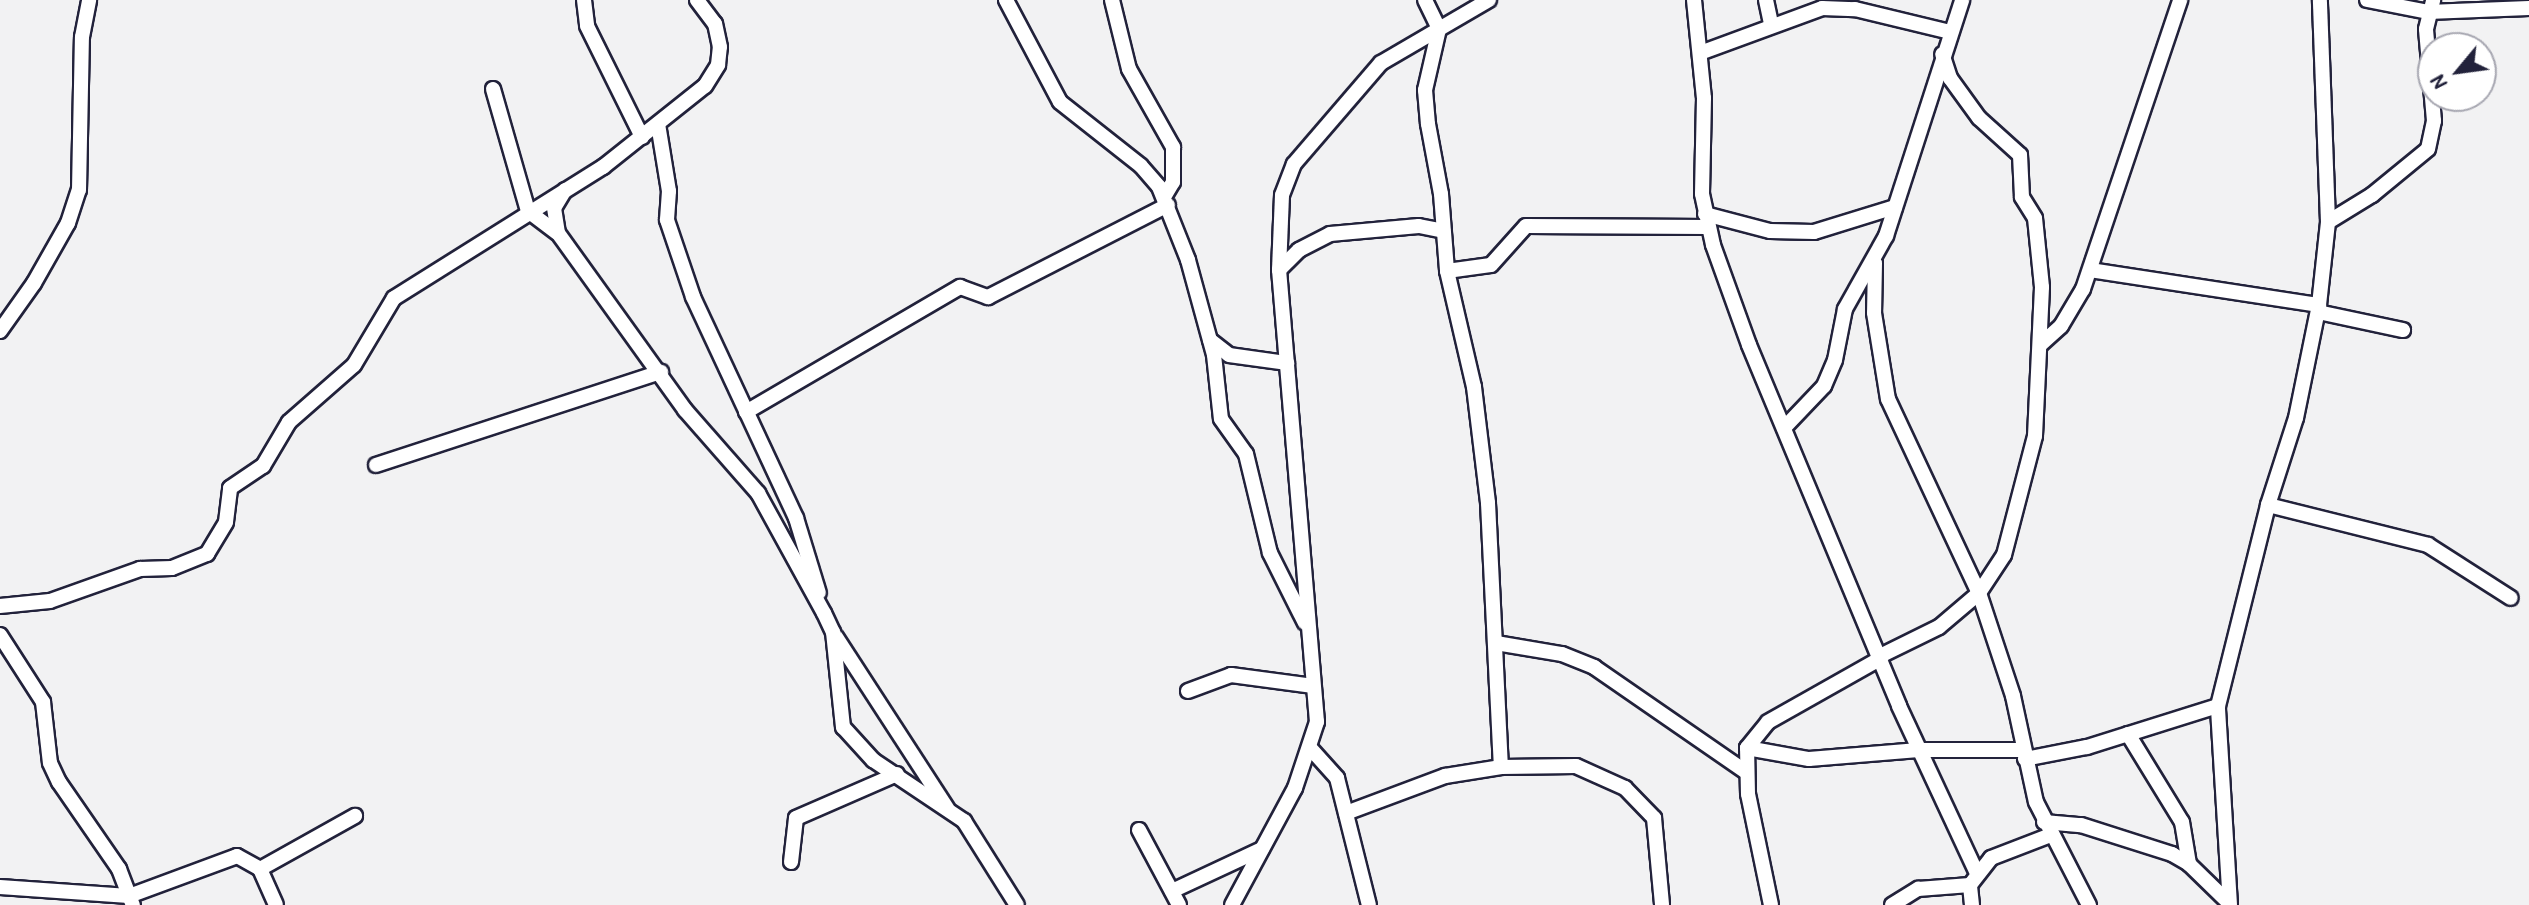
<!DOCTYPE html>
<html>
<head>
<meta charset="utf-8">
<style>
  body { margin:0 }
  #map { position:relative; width:2529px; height:905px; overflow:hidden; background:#f2f2f3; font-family:"Patrick Hand",sans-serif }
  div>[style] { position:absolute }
  .roads { filter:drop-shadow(2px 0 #22223b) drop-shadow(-2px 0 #22223b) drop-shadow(0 2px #22223b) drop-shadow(0 -2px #22223b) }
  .street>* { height:14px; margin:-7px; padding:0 7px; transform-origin:7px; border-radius:7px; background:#fff }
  span { translate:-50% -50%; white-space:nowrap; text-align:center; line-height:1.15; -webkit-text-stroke:6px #fff; paint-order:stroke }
  .north { position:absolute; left:2417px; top:32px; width:80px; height:80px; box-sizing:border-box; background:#fff; border:2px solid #a7a7b1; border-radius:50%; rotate:241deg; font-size:22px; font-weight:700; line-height:32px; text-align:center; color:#22223b }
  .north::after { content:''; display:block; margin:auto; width:28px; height:36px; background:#22223b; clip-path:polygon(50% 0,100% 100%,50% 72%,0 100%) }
</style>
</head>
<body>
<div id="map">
  <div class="roads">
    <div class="street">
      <div style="left:584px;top:0;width:26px;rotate:83deg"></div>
      <div style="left:587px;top:26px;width:124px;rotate:63.6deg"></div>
      <div style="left:1006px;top:0;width:115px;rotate:62.1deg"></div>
      <div style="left:1060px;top:102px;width:103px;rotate:38.3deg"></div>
      <div style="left:1141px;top:166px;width:28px;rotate:49deg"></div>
      <div style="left:1159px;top:187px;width:79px;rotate:68.3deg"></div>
      <div style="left:1188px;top:260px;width:98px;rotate:74.7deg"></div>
      <div style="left:1214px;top:355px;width:64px;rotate:83.8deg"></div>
      <div style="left:1221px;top:419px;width:43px;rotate:54.5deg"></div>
      <div style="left:1246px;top:454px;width:102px;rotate:76.4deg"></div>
      <div style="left:1270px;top:553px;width:78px;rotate:63.4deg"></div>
      <div style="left:1112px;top:0;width:71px;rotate:76.2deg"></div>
      <div style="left:1129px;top:69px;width:90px;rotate:60.6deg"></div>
      <div style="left:1173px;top:147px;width:35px;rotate:90deg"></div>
      <div style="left:1173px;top:182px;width:17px;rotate:121deg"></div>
      <div style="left:1425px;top:0;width:32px;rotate:64deg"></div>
      <div style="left:1439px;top:29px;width:63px;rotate:102.9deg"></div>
      <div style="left:1425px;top:90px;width:34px;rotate:85deg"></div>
      <div style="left:1428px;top:124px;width:71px;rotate:79.5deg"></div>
      <div style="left:1441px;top:194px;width:77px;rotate:85.5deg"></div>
      <div style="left:1447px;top:271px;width:119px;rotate:76.9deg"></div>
      <div style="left:1474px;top:387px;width:117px;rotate:83.1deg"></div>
      <div style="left:1488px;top:503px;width:264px;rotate:87.2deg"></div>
      <div style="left:1694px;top:0;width:99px;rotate:84.2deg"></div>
      <div style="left:1704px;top:98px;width:96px;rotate:91.2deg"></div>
      <div style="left:1702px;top:194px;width:52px;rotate:77.8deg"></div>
      <div style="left:1713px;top:245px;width:106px;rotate:70.2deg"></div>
      <div style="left:1749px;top:345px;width:391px;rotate:67.4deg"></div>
      <div style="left:1899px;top:706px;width:182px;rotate:65deg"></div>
      <div style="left:1766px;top:0;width:24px;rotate:78deg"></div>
      <div style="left:2367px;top:0;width:62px;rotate:11.1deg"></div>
      <div style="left:2428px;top:12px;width:101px;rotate:-2.3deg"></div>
      <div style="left:1700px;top:53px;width:130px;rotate:-20.2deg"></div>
      <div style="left:1822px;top:8px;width:33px;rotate:2deg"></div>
      <div style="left:1855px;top:9px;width:98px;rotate:13.6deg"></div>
      <div style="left:493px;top:89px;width:127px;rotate:74deg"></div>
      <div style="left:528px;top:211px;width:36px;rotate:37deg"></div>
      <div style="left:658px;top:124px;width:68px;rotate:80.7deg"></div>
      <div style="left:669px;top:191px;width:29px;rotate:94deg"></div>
      <div style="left:667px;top:220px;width:81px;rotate:71.3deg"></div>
      <div style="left:693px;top:297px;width:244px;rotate:65deg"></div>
      <div style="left:796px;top:518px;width:78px;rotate:73deg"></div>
      <div style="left:565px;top:190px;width:21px;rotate:121deg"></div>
      <div style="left:554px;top:208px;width:25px;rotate:81deg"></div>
      <div style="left:558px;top:233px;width:218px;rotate:54.3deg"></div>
      <div style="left:685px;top:410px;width:111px;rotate:48.7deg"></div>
      <div style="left:758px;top:493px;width:137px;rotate:61.2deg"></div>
      <div style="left:824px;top:613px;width:21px;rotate:65deg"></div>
      <div style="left:833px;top:632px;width:96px;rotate:84deg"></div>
      <div style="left:843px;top:727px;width:45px;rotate:47.7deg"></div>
      <div style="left:873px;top:760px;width:110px;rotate:33.8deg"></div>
      <div style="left:964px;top:821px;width:99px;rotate:57.8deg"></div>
      <div style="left:1705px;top:214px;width:67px;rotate:14.7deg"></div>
      <div style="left:1770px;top:231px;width:44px;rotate:1.3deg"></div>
      <div style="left:1814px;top:232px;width:85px;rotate:-17.2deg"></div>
      <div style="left:2328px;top:222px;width:52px;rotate:-31.5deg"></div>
      <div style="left:2372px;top:195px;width:72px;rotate:-39.4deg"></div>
      <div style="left:2428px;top:149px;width:29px;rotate:-78deg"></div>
      <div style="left:2434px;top:121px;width:92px;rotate:-95deg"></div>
      <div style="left:2426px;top:29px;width:30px;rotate:-76deg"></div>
      <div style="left:1875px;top:263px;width:50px;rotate:91.1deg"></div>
      <div style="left:1874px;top:313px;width:87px;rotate:80.8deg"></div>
      <div style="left:1888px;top:399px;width:214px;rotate:64.9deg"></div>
      <div style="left:1979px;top:593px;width:108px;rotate:71.7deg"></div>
      <div style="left:2013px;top:696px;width:108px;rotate:77.8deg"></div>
      <div style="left:2036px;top:802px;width:116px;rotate:62.8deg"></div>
      <div style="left:1279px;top:270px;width:28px;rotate:-45deg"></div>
      <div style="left:1299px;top:250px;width:35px;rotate:-27deg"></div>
      <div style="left:1330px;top:234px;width:89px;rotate:-5.1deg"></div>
      <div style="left:1419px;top:226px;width:25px;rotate:11deg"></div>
      <div style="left:2090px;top:270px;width:232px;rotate:8.7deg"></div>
      <div style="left:1447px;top:271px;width:44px;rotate:-7.8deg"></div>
      <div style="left:1491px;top:265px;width:52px;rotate:-48.1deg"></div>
      <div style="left:1526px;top:226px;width:182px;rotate:0.3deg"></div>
      <div style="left:2318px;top:312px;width:87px;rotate:12deg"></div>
      <div style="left:0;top:331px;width:59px;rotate:-54.7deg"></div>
      <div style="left:34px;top:283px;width:69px;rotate:-60.5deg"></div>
      <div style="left:68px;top:223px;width:35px;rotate:-72deg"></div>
      <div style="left:79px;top:190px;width:153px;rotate:-88.9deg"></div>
      <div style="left:82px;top:37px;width:38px;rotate:-79deg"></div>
      <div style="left:1210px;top:340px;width:24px;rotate:38deg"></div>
      <div style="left:1229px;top:355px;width:59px;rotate:7.9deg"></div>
      <div style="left:2040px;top:345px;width:28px;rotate:-42deg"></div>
      <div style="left:2061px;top:326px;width:43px;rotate:-59.3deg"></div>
      <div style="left:2083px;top:289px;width:305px;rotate:-71.4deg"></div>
      <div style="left:746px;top:412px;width:248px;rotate:-30.3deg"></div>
      <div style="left:960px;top:287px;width:30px;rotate:20deg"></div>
      <div style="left:988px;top:297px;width:202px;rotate:-27.1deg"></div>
      <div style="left:1784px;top:428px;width:58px;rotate:-46.4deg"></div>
      <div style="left:1824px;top:386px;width:28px;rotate:-67deg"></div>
      <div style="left:1835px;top:360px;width:52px;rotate:-78.9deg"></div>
      <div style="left:1845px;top:309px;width:84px;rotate:-60.7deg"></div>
      <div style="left:1886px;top:236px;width:248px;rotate:-72.1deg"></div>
      <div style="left:376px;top:465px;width:300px;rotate:-18.1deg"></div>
      <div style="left:2268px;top:505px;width:165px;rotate:14deg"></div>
      <div style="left:2428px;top:545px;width:98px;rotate:32.6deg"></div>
      <div style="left:0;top:606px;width:50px;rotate:-5.7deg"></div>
      <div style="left:50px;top:601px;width:96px;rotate:-19.6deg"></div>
      <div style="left:140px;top:569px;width:32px;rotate:-2deg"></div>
      <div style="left:172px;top:568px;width:38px;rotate:-22deg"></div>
      <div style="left:207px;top:554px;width:37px;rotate:-59deg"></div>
      <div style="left:226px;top:522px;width:34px;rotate:-83deg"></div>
      <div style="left:230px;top:488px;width:40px;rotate:-34deg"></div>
      <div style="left:263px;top:466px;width:51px;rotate:-59.4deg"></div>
      <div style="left:289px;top:422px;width:86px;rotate:-41.2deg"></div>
      <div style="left:354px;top:365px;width:78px;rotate:-59.2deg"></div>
      <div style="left:394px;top:298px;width:247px;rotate:-32.1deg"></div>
      <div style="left:603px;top:167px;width:130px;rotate:-38.5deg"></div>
      <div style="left:705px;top:86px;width:25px;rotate:-58deg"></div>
      <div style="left:718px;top:65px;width:18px;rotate:-84deg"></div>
      <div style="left:720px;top:47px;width:24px;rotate:-102deg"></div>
      <div style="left:715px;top:24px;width:30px;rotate:-127deg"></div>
      <div style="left:0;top:635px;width:80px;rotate:57.3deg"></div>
      <div style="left:43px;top:702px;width:61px;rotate:83.5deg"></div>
      <div style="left:50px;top:763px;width:21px;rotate:65deg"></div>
      <div style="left:59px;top:782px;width:106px;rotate:55.4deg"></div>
      <div style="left:119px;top:869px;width:39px;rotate:69deg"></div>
      <div style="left:836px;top:637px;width:204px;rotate:57deg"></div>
      <div style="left:1496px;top:643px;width:67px;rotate:9.5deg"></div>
      <div style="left:1562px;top:654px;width:35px;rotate:22deg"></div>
      <div style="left:1594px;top:667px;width:183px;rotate:34.6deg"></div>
      <div style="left:1880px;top:656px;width:66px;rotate:-26.2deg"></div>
      <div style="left:1939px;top:627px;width:52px;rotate:-40.4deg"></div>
      <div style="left:1979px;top:593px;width:45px;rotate:-56.7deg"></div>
      <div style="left:2004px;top:555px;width:123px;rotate:-75.4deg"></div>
      <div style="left:2035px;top:436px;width:149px;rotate:-87.3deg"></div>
      <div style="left:2042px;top:287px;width:69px;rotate:-95.8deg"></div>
      <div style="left:2035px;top:218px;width:25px;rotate:-122deg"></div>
      <div style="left:2022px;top:197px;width:42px;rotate:-92.7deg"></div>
      <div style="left:2020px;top:155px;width:55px;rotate:-137.9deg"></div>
      <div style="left:1979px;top:118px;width:49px;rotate:-125.9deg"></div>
      <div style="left:1950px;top:78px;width:25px;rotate:-108deg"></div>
      <div style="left:1188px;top:691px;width:46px;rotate:-20.4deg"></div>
      <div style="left:1231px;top:675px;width:83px;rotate:7.6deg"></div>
      <div style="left:2128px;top:734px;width:103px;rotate:58.5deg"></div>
      <div style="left:2182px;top:822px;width:43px;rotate:80.5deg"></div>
      <div style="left:1747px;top:748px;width:63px;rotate:10.1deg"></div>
      <div style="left:1809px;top:759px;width:110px;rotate:-4.7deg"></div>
      <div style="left:1919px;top:750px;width:104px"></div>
      <div style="left:1311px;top:749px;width:39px;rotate:48deg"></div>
      <div style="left:1337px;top:778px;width:131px;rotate:75.9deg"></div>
      <div style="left:2025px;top:759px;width:63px;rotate:-11deg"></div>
      <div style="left:2087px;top:747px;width:137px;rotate:-17.4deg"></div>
      <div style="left:1346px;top:813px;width:106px;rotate:-20.5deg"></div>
      <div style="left:1445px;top:776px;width:57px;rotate:-9.1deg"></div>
      <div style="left:1501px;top:767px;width:75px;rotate:-0.8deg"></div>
      <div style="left:1576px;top:766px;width:54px;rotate:24.2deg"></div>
      <div style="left:1625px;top:788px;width:42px;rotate:46deg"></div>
      <div style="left:1654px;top:818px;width:87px;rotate:84.7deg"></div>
      <div style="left:2044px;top:822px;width:37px;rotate:5deg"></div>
      <div style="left:2081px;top:825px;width:96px;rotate:17.7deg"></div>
      <div style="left:2172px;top:854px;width:20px;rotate:30deg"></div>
      <div style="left:2189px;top:864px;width:56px;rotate:44.3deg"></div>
      <div style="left:1139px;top:830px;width:85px;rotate:61.9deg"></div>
      <div style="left:791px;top:862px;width:44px;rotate:-83.5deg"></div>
      <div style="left:796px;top:818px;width:110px;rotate:-23.5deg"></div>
      <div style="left:260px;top:869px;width:109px;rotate:-29.2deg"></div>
      <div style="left:0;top:887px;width:129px;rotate:4deg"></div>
      <div style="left:129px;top:896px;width:115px;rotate:-20.3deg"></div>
      <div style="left:237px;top:856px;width:26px;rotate:29deg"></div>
      <div style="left:260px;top:869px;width:39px;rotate:66deg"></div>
      <div style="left:1172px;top:891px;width:99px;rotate:-25deg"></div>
      <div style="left:1232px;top:905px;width:133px;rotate:-61.7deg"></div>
      <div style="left:1295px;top:788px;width:70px;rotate:-71.6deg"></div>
      <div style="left:1317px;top:722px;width:454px;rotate:-94.8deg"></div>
      <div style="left:1279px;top:270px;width:75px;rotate:-87.7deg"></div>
      <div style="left:1282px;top:195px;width:33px;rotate:-69deg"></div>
      <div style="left:1294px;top:164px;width:133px;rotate:-49.3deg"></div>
      <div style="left:1381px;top:63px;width:125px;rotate:-30.3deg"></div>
      <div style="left:1771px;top:905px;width:113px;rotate:-101.7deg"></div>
      <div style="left:1748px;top:794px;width:46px;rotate:-91.2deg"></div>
      <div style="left:1747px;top:748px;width:33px;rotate:-51deg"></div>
      <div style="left:1768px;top:722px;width:130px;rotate:-29.5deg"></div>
      <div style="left:1892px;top:905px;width:31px;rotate:-32deg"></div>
      <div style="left:1918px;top:889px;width:52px;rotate:-4.4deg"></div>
      <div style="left:1972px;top:905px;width:20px;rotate:-96deg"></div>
      <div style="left:1970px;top:885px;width:34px;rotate:-52deg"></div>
      <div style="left:1991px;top:858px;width:64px;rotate:-21deg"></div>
      <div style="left:2230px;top:905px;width:199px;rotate:-93.5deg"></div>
      <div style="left:2218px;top:706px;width:207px;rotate:-76deg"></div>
      <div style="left:2268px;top:505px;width:91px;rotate:-72.2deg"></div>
      <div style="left:2296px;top:418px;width:115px;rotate:-78.5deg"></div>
      <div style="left:2319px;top:305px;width:83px;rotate:-83.8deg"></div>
      <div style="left:2328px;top:222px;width:222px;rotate:-92.1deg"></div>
    </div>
  </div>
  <div class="north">N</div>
</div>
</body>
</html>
